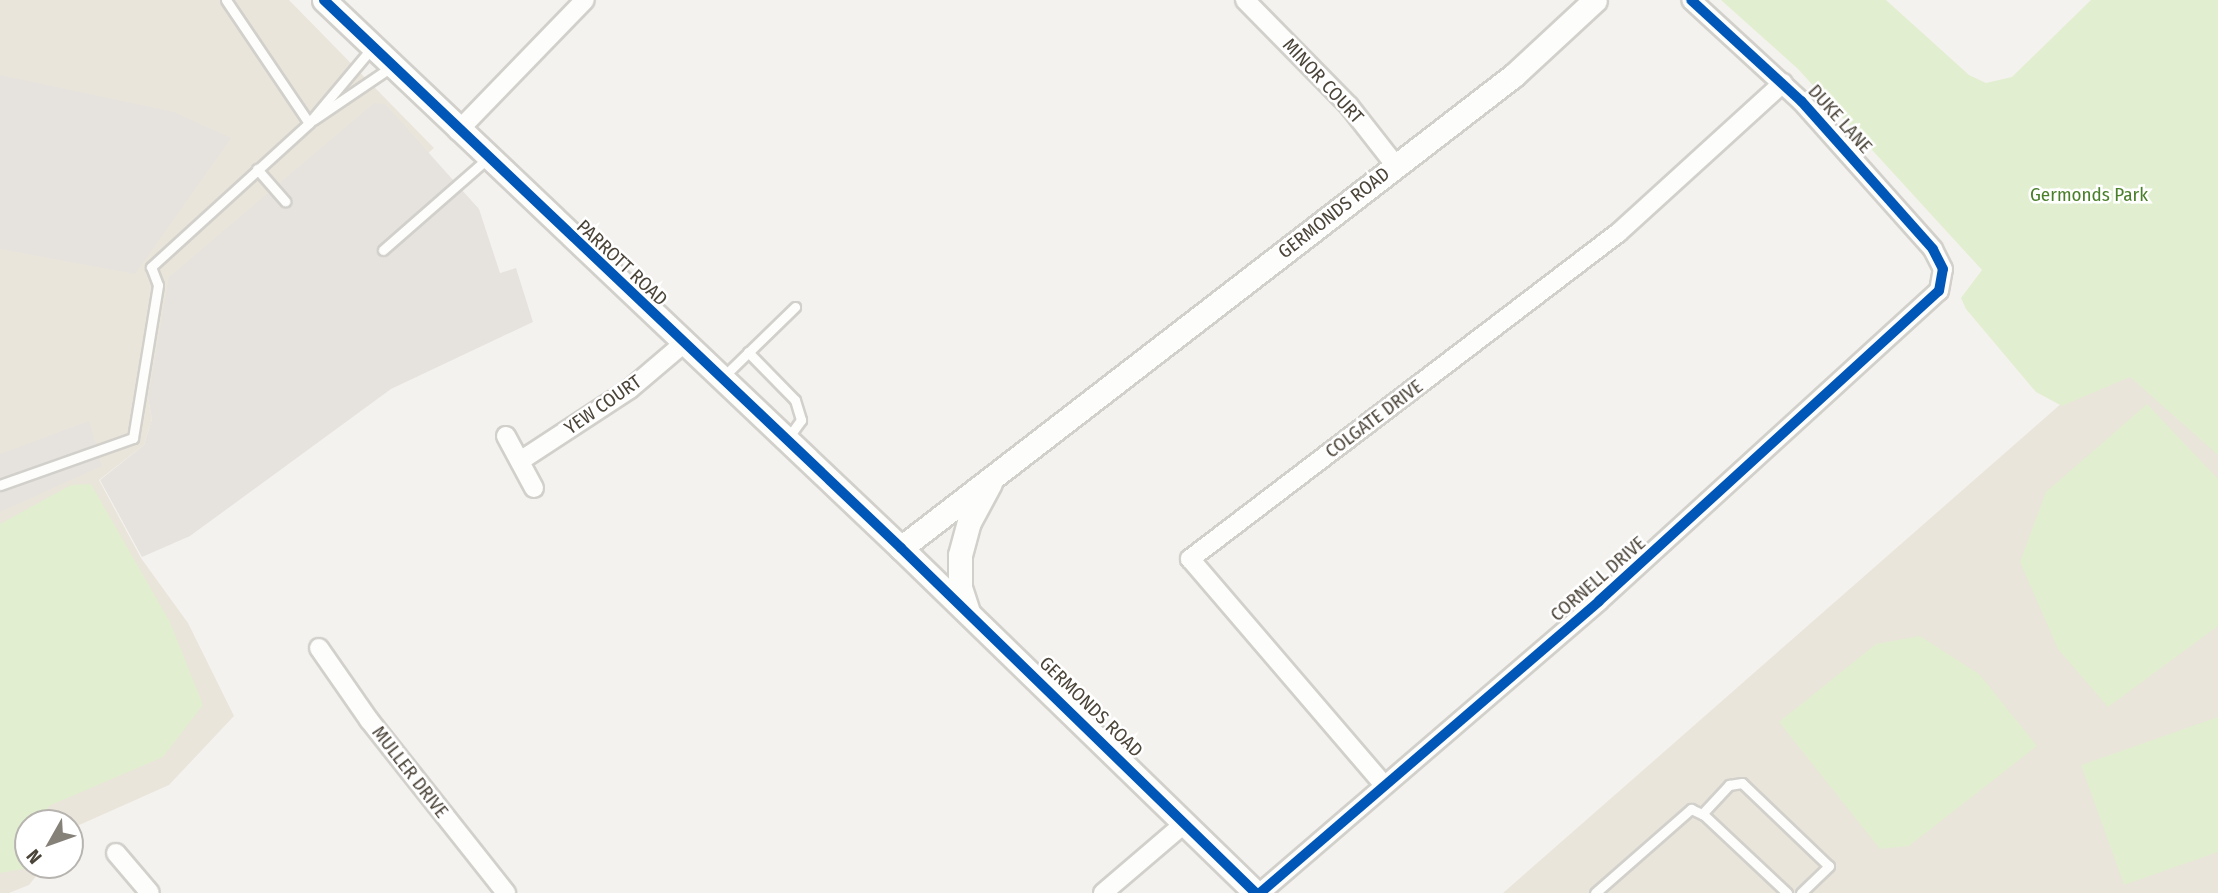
<!DOCTYPE html>
<html>
<head>
<meta charset="utf-8">
<style>
  body { margin:0 }
  #map { position:relative; width:2218px; height:893px; overflow:hidden; background:#f4f2ee; font-family:"Fira Sans Condensed",sans-serif }
  div>[style] { position:absolute }
  .education>* { inset:0; background:#eae5da }
  .green>* { inset:0; background:#e1eecf }
  .parking>* { inset:0; background:#e6e3df }
  .roads { filter:drop-shadow(2px 0 #d2d0cb) drop-shadow(-2px 0 #d2d0cb) drop-shadow(0 2px #d2d0cb) drop-shadow(0 -2px #d2d0cb) }
  .service>* { height:9px; margin:-4.5px; padding:0 4.5px; transform-origin:4.5px; border-radius:4.5px; background:#fdfdfc }
  .minor>* { height:18px; margin:-9px; padding:0 9px; transform-origin:9px; border-radius:9px; background:#fdfdfc }
  .tertiary>* { height:23px; margin:-11.5px; padding:0 11.5px; transform-origin:11.5px; border-radius:11.5px; background:#fdfdfc }
  .cycleway>* { height:10px; margin:-5px; padding:0 5px; transform-origin:5px; border-radius:5px; background:#0057b8 }
  span { translate:-50% -50%; white-space:nowrap; text-align:center; line-height:1.15; -webkit-text-stroke:5px #fff; paint-order:stroke }
  .street-label { font-size:19px; color:#4b4439 }
  .park-label { font-size:19px; color:#4a7f2a }
  .north { position:absolute; left:14px; top:809px; width:70px; height:70px; box-sizing:border-box; background:#fff; border:2px solid #b7b4b0; border-radius:50%; rotate:230deg; font-size:19px; font-weight:700; line-height:28px; text-align:center; color:#4b4439 }
  .north::after { content:''; display:block; margin:auto; width:24px; height:32px; background:#868178; clip-path:polygon(50% 0,100% 100%,50% 72%,0 100%) }
</style>
</head>
<body>
<div id="map">
  <div class="education">
    <div style="clip-path:polygon(0 0,289px 0,434px 148px,148px 398px,152px 419px,144px 445px,99px 480px,141px 558px,188px 623px,234px 716px,169px 785px,77px 826px,70px 835px,70px 823px,28px 823px,28px 865px,45px 865px,29px 885px,9px 893px,0 893px)"></div>
    <div style="clip-path:polygon(2120px 352px,2218px 443px,2218px 893px,1503px 893px)"></div>
  </div>
  <div class="green">
    <div style="clip-path:polygon(1721px 0,1886px 0,1969px 75px,1986px 83px,2012px 77px,2091px 0,2218px 0,2218px 455px,2130px 377px,2062px 406px,2036px 392px,1966px 309px,1961px 298px,1982px 270px,1798px 69px)"></div>
    <div style="clip-path:polygon(2147px 404px,2218px 479px,2218px 626px,2108px 707px,2058px 649px,2020px 562px,2046px 492px)"></div>
    <div style="clip-path:polygon(91px 484px,170px 622px,203px 705px,163px 757px,49px 806px,42px 823px,28px 823px,28px 865px,33px 867px,0 873px,0 524px,71px 485px)"></div>
    <div style="clip-path:polygon(1920px 636px,1979px 674px,2037px 746px,1909px 846px,1880px 849px,1779px 722px,1876px 644px)"></div>
    <div style="clip-path:polygon(2218px 717px,2218px 852px,2124px 885px,2081px 765px)"></div>
  </div>
  <div class="parking">
    <div style="clip-path:polygon(0 75px,174px 112px,231px 138px,135px 274px,0 249px)"></div>
    <div style="clip-path:polygon(374px 103px,385px 104px,479px 209px,500px 273px,516px 268px,533px 322px,391px 389px,190px 536px,142px 557px,100px 480px,144px 445px,152px 419px,148px 398px,169px 277px)"></div>
    <div style="clip-path:polygon(89px 421px,102px 466px,0 512px,0 454px)"></div>
  </div>
  <div class="roads">
    <div class="service">
      <div style="left:226px;top:0;width:148px;rotate:56deg"></div>
      <div style="left:313px;top:120px;width:94px;rotate:-34.2deg"></div>
      <div style="left:257px;top:169px;width:43px;rotate:48.8deg"></div>
      <div style="left:383px;top:250px;width:138px;rotate:-41.2deg"></div>
      <div style="left:748px;top:352px;width:67px;rotate:45.6deg"></div>
      <div style="left:795px;top:400px;width:21px;rotate:73deg"></div>
      <div style="left:801px;top:420px;width:22px;rotate:126deg"></div>
      <div style="left:722px;top:378px;width:102px;rotate:-44.2deg"></div>
      <div style="left:0;top:485px;width:141px;rotate:-19.5deg"></div>
      <div style="left:133px;top:438px;width:155px;rotate:-80.7deg"></div>
      <div style="left:158px;top:285px;width:19px;rotate:-111deg"></div>
      <div style="left:151px;top:267px;width:214px;rotate:-42.3deg"></div>
      <div style="left:309px;top:123px;width:98px;rotate:-50deg"></div>
      <div style="left:1702px;top:814px;width:40px;rotate:-47deg"></div>
      <div style="left:1729px;top:785px;width:13px;rotate:-9deg"></div>
      <div style="left:1742px;top:783px;width:120px;rotate:43.7deg"></div>
      <div style="left:1829px;top:866px;width:39px;rotate:136deg"></div>
      <div style="left:1595px;top:893px;width:128px;rotate:-41.2deg"></div>
      <div style="left:1691px;top:809px;width:14px;rotate:25deg"></div>
      <div style="left:1704px;top:815px;width:114px;rotate:43.2deg"></div>
    </div>
    <div class="minor">
      <div style="left:1245px;top:0;width:148px;rotate:45.5deg"></div>
      <div style="left:1349px;top:106px;width:76px;rotate:51.9deg"></div>
      <div style="left:458px;top:131px;width:182px;rotate:-45.9deg"></div>
      <div style="left:506px;top:436px;width:59px;rotate:61.7deg"></div>
      <div style="left:520px;top:461px;width:131px;rotate:-33.2deg"></div>
      <div style="left:630px;top:389px;width:70px;rotate:-40.3deg"></div>
      <div style="left:319px;top:648px;width:88px;rotate:55.2deg"></div>
      <div style="left:369px;top:720px;width:221px;rotate:51.6deg"></div>
      <div style="left:1384px;top:785px;width:298px;rotate:-130.6deg"></div>
      <div style="left:1190px;top:559px;width:538px;rotate:-37.3deg"></div>
      <div style="left:1618px;top:233px;width:223px;rotate:-42.3deg"></div>
      <div style="left:116px;top:853px;width:52px;rotate:49.6deg"></div>
      <div style="left:1103px;top:893px;width:108px;rotate:-40.5deg"></div>
      <div style="left:1260px;top:893px;width:447px;rotate:-40.7deg"></div>
      <div style="left:1599px;top:601px;width:460px;rotate:-42.4deg"></div>
      <div style="left:1939px;top:291px;width:22px;rotate:-80deg"></div>
      <div style="left:1943px;top:269px;width:22px;rotate:-117deg"></div>
      <div style="left:1933px;top:249px;width:198px;rotate:-131.7deg"></div>
      <div style="left:1801px;top:101px;width:149px;rotate:-137.4deg"></div>
    </div>
    <div class="tertiary">
      <div style="left:324px;top:0;width:796px;rotate:43.52deg"></div>
      <div style="left:901px;top:548px;width:495px;rotate:44.2deg"></div>
      <div style="left:901px;top:548px;width:774px;rotate:-37.65deg"></div>
      <div style="left:1514px;top:75px;width:110px;rotate:-42.8deg"></div>
      <div style="left:968px;top:612px;width:26px;rotate:-108deg"></div>
      <div style="left:960px;top:587px;width:32px;rotate:-90deg"></div>
      <div style="left:960px;top:555px;width:34px;rotate:-75deg"></div>
      <div style="left:969px;top:522px;width:44px;rotate:-61.7deg"></div>
    </div>
  </div>
  <div class="cycleway">
    <div style="left:324px;top:0;width:796px;rotate:43.52deg"></div>
    <div style="left:901px;top:548px;width:495px;rotate:44.2deg"></div>
    <div style="left:1260px;top:893px;width:447px;rotate:-40.7deg"></div>
    <div style="left:1599px;top:601px;width:460px;rotate:-42.4deg"></div>
    <div style="left:1939px;top:291px;width:22px;rotate:-80deg"></div>
    <div style="left:1943px;top:269px;width:22px;rotate:-117deg"></div>
    <div style="left:1933px;top:249px;width:198px;rotate:-131.7deg"></div>
    <div style="left:1801px;top:101px;width:149px;rotate:-137.4deg"></div>
  </div>
  <div class="street-label">
    <span style="left:1323px;top:81px;rotate:47deg">MINOR COURT</span>
    <span style="left:1840px;top:119px;rotate:48deg">DUKE LANE</span>
    <span style="left:1334px;top:213px;rotate:-38deg">GERMONDS ROAD</span>
    <span style="left:622px;top:263px;rotate:43deg">PARROTT ROAD</span>
    <span style="left:603px;top:405px;rotate:-35deg">YEW COURT</span>
    <span style="left:1374px;top:419px;rotate:-37deg">COLGATE DRIVE</span>
    <span style="left:1598px;top:579px;rotate:-41deg">CORNELL DRIVE</span>
    <span style="left:1091px;top:707px;rotate:44deg">GERMONDS ROAD</span>
    <span style="left:410px;top:772px;rotate:52deg">MULLER DRIVE</span>
  </div>
  <div class="park-label">
    <span style="left:2089px;top:195px">Germonds Park</span>
  </div>
  <div class="north">N</div>
</div>
</body>
</html>
